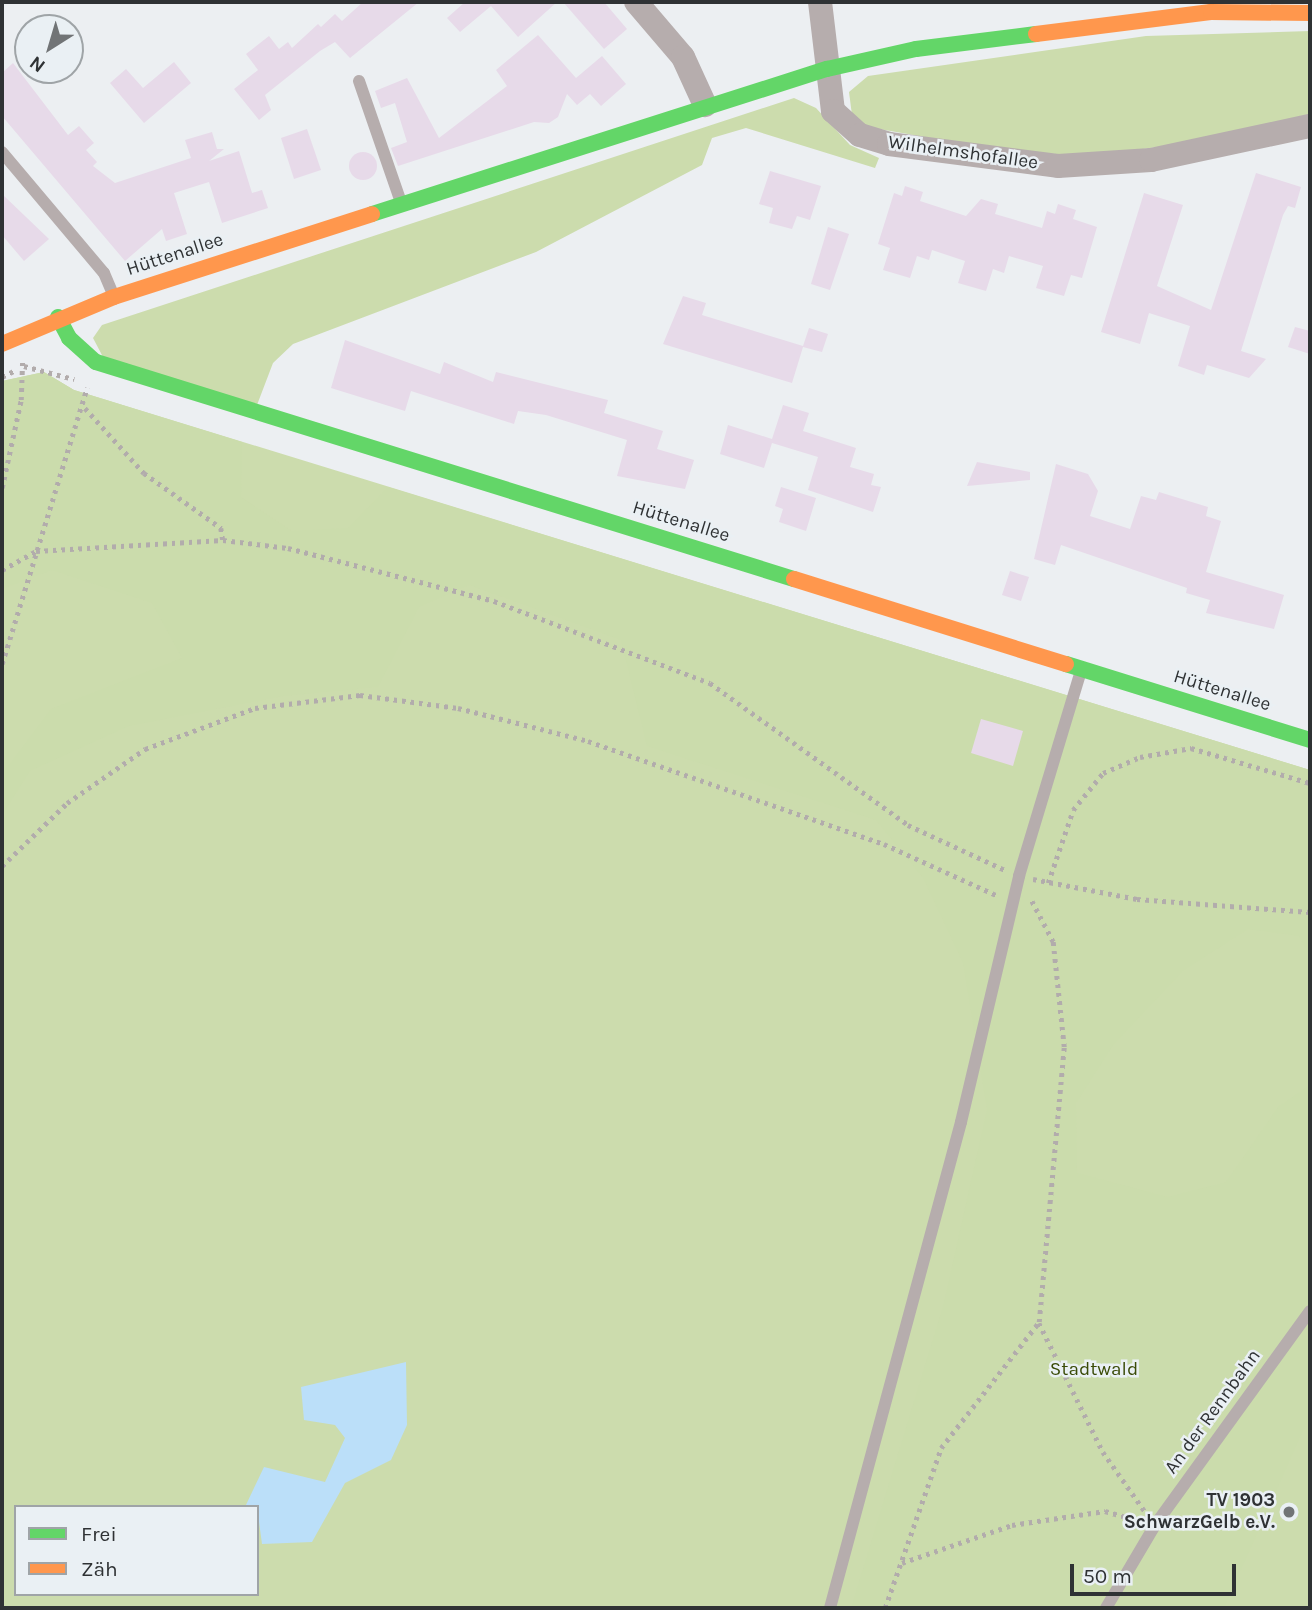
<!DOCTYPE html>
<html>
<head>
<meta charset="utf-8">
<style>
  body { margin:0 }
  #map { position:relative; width:1312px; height:1610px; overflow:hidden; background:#eceff2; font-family:Karla,sans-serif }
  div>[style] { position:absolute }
  .green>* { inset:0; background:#ccdcad }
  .forest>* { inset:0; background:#cbdcac }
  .water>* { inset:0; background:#bbdff9 }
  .building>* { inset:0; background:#e7dae9 }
  .round { border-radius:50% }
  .path>* { height:4.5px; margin-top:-2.25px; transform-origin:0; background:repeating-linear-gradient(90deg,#b2acac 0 3.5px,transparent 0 8.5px) }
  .lane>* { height:12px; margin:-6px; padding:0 6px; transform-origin:6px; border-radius:6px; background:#b6adad }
  .street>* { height:24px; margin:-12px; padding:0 12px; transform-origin:12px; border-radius:12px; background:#b6adad }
  .fast>* { height:16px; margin:-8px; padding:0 8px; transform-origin:8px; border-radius:8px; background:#63d668 }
  .slow>* { height:16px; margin:-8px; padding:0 8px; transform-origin:8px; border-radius:8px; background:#ff974d }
  .dots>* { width:19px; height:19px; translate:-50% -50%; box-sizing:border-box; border:4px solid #eaf0f4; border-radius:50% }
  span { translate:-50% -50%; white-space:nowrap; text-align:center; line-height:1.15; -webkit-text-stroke:5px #eaf0f4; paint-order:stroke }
  .street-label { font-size:19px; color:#2f3234 }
  .park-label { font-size:19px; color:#3a4b07 }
  .poi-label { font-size:19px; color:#2f3234; font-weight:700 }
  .right { translate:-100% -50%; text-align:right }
  .frame { position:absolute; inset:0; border:4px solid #2f3234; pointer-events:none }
  .legend { position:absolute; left:14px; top:1505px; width:245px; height:91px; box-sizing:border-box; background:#eaf0f4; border:2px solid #9fa4a7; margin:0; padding:9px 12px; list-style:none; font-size:21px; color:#2f3234 }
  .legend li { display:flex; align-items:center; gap:14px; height:35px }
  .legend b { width:35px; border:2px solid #9fa4a7 }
  .north { position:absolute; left:14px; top:14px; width:70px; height:70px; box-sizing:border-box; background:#eaf0f4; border:2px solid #9fa4a7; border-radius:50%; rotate:217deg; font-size:19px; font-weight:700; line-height:28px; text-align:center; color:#2f3234 }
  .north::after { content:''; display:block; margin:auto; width:24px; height:32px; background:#717476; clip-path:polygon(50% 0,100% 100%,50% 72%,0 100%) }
  .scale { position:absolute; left:1070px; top:1564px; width:166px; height:32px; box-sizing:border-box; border:4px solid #2f3234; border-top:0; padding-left:9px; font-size:21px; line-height:24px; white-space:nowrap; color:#2f3234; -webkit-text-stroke:5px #eaf0f4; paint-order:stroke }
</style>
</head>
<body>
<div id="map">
  <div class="green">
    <div style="clip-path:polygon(1310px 31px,1310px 117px,1180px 144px,1091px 156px,1004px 151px,868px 127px,852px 115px,849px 92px,868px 76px,1146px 36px)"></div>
    <div style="clip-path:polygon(794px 98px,816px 108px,850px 145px,879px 158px,875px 168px,746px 128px,712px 138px,702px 165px,536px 252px,293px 344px,273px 363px,257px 405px,103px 357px,93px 338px,102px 325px)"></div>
    <div style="clip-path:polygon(evenodd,44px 372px,74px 390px,1310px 770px,1310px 1608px,2px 1608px,2px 381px,44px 372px,16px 1507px,257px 1507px,257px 1594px,16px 1594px,16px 1507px)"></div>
  </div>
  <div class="forest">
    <div style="clip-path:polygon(44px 372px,74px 390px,242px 442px,241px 497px,292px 531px,348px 528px,388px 487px,1310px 770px,1310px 956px,1299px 936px,1248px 929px,1183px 971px,1114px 1044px,1076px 1103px,1077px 1173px,1168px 1197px,1226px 1182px,1278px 1107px,1310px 1085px,1310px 1415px,1224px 1608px,851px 1608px,944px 1303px,987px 1109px,963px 963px,923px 878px,876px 820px,647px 746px,621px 640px,469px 585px,419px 607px,378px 687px,283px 696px,129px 726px,30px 771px,2px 815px,2px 774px,51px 709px,182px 658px,152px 603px,52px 570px,2px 589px,2px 381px)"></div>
  </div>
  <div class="water">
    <div style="clip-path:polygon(406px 1362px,407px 1425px,391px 1460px,345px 1483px,312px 1542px,262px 1544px,257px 1507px,245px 1507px,264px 1467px,325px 1482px,345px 1438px,335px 1425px,304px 1420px,301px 1387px)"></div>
  </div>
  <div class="building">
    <div style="clip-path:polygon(363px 2px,419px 2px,350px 58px,335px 42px,320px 51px,265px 95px,271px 110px,259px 120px,234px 89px,258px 70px,246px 54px,269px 36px,279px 49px,288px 42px,292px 48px,318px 24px,321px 27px,335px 14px,342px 21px)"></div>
    <div style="clip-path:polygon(465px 2px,557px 2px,518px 37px,491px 6px,460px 32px,447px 18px)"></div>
    <div style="clip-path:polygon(563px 2px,604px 2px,627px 29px,604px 49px)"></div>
    <div style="clip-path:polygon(538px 35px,576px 78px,602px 56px,626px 84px,601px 106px,590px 94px,577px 105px,567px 94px,558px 117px,549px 123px,534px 122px,398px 166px,391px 148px,407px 142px,395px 103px,381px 108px,375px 91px,407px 78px,439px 138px,507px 86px,496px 70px)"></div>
    <div style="clip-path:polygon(174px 62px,191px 83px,144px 123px,110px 83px,126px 69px,143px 88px)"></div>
    <div style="clip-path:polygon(13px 63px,68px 135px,79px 126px,94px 143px,86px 150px,97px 162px,93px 166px,115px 183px,191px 158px,185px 140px,212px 132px,217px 149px,224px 149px,209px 161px,239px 151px,252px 193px,262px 190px,268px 208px,222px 223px,209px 182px,174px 193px,187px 234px,166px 241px,162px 229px,125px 261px,2px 116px,2px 73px)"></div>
    <div style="clip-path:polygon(307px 129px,321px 170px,294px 179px,281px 138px)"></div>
    <div class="round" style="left:349px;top:152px;width:28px;height:28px"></div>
    <div style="clip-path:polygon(770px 171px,821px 186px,810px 220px,797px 216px,792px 229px,769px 223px,773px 208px,759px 204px)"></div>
    <div style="clip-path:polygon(1256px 173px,1301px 187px,1295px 208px,1288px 206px,1283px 215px,1241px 351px,1266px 359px,1249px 378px,1207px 365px,1204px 375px,1178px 366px,1190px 326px,1149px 313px,1140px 344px,1101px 332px,1144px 193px,1183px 205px,1157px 286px,1211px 310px)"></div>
    <div style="clip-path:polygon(905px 186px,923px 192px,920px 201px,966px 216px,981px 199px,998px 204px,995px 214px,1042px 228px,1047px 211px,1055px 214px,1058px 204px,1076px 210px,1073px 219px,1097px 227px,1082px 278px,1071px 275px,1064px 296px,1036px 288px,1043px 266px,1009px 256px,1004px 273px,993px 269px,986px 291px,958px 283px,965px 261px,932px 250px,929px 260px,917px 256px,910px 278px,883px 270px,890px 248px,878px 244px,894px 193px,902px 196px)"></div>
    <div style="clip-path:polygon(2px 194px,49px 239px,24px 261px,2px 235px)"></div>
    <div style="clip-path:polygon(828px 227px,849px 234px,830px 290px,811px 284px)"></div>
    <div style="clip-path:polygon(683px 296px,706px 303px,702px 315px,803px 346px,809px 328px,828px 334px,822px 352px,803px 347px,792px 383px,663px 344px)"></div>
    <div style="clip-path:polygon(1295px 327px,1310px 331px,1310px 354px,1288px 347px)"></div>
    <div style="clip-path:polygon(345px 340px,440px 374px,444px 362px,493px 382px,496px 372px,608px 400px,604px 413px,663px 431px,657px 449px,694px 460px,685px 489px,617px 476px,627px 440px,546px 415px,518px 411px,514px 424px,411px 391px,405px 411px,331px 388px)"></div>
    <div style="clip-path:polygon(783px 405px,809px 413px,803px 431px,856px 448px,850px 467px,874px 474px,871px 485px,881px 487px,873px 512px,808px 490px,818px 457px,772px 443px,764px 468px,720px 454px,728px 425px,772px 439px)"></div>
    <div style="clip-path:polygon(977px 462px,1030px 472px,1030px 480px,967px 486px)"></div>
    <div style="clip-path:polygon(1056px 464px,1088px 474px,1098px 491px,1090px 516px,1130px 529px,1141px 496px,1156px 500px,1159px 492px,1208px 507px,1206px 516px,1221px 521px,1206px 572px,1284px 595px,1274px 629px,1206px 613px,1210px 600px,1186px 593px,1187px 588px,1061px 545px,1055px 565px,1034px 559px)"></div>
    <div style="clip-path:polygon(781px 487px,816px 498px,806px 531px,779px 522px,783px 509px,775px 506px)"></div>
    <div style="clip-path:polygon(1010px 571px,1029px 577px,1021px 601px,1002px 595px)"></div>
    <div style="clip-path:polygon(981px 719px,1023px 731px,1013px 766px,971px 753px)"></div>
  </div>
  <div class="path">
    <div style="left:24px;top:366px;width:52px;rotate:14.6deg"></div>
    <div style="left:2px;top:377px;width:13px;rotate:-27deg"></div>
    <div style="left:85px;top:408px;width:88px;rotate:47.8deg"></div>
    <div style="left:144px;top:473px;width:95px;rotate:35.5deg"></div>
    <div style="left:221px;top:528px;width:12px;rotate:81deg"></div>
    <div style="left:2px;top:488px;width:90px;rotate:-77.8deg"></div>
    <div style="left:21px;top:400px;width:38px;rotate:-88deg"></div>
    <div style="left:2px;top:570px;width:39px;rotate:-29deg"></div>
    <div style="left:36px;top:551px;width:187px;rotate:-3.4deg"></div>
    <div style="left:223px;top:540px;width:65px;rotate:7deg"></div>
    <div style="left:288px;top:548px;width:213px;rotate:14.4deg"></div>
    <div style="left:494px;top:601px;width:231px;rotate:20.8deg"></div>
    <div style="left:710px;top:683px;width:244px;rotate:35.6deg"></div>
    <div style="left:908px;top:825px;width:107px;rotate:24.9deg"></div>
    <div style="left:2px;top:664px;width:289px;rotate:-72.9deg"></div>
    <div style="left:2px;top:866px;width:91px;rotate:-44.1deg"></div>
    <div style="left:67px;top:803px;width:95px;rotate:-34.7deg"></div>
    <div style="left:145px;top:749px;width:117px;rotate:-20.4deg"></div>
    <div style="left:255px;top:708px;width:106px;rotate:-7.1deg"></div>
    <div style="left:360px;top:695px;width:99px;rotate:7.6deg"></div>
    <div style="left:458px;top:708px;width:134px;rotate:14.2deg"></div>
    <div style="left:588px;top:741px;width:313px;rotate:19.2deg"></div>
    <div style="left:884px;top:844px;width:125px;rotate:24.5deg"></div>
    <div style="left:1033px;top:879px;width:106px;rotate:10.9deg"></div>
    <div style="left:1137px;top:899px;width:173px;rotate:4.3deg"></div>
    <div style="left:1048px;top:883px;width:77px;rotate:-71.1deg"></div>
    <div style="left:1073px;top:810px;width:48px;rotate:-51deg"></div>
    <div style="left:1103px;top:773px;width:40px;rotate:-23.4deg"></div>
    <div style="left:1140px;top:757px;width:52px;rotate:-10deg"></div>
    <div style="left:1191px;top:748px;width:124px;rotate:16.4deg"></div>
    <div style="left:1039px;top:1323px;width:144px;rotate:63.6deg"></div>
    <div style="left:1103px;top:1452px;width:75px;rotate:54.8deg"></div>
    <div style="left:902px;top:1563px;width:116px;rotate:-19.1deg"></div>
    <div style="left:1012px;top:1525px;width:94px;rotate:-8.6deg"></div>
    <div style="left:1105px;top:1511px;width:36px;rotate:16deg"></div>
    <div style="left:885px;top:1608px;width:170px;rotate:-70.7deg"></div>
    <div style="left:941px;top:1448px;width:160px;rotate:-52.1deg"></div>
    <div style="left:1039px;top:1322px;width:276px;rotate:-84.8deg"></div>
    <div style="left:1064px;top:1047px;width:106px;rotate:-96deg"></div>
    <div style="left:1053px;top:942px;width:47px;rotate:-117.6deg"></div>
  </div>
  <div class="lane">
    <div style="left:359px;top:81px;width:128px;rotate:70.9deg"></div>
    <div style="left:2px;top:152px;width:158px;rotate:49.9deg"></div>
    <div style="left:104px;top:273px;width:25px;rotate:67deg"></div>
    <div style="left:830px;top:1608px;width:503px;rotate:-74.91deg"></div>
    <div style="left:961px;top:1122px;width:253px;rotate:-76.7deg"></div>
    <div style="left:1019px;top:876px;width:215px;rotate:-73.2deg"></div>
    <div style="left:1106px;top:1608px;width:96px;rotate:-59.4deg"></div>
    <div style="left:1155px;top:1525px;width:264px;rotate:-54.1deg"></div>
  </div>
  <div class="street">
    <div style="left:636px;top:2px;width:72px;rotate:49.5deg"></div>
    <div style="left:683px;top:57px;width:53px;rotate:65.4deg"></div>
    <div style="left:820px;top:2px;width:110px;rotate:83.2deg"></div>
    <div style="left:833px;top:111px;width:36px;rotate:42deg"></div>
    <div style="left:860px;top:135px;width:30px;rotate:17deg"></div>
    <div style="left:889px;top:144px;width:170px;rotate:7.4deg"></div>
    <div style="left:1058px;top:166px;width:93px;rotate:-3.7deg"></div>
    <div style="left:1151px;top:160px;width:163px;rotate:-12.1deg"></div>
  </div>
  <div class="fast">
    <div style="left:372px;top:214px;width:478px;rotate:-17.7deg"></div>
    <div style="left:827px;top:69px;width:91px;rotate:-12.7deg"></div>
    <div style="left:916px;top:49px;width:121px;rotate:-7.1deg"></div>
    <div style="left:58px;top:317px;width:24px;rotate:62deg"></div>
    <div style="left:69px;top:338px;width:36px;rotate:42deg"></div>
    <div style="left:96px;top:362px;width:731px;rotate:17.27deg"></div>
    <div style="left:1066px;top:664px;width:256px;rotate:17.3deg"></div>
  </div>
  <div class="slow">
    <div style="left:1036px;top:34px;width:176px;rotate:-7.2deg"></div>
    <div style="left:1211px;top:12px;width:99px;rotate:0.6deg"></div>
    <div style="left:2px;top:344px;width:121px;rotate:-22.8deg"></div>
    <div style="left:114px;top:297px;width:271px;rotate:-17.8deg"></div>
    <div style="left:794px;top:579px;width:285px;rotate:17.4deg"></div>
  </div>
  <div class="dots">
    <div style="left:1289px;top:1512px;background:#717476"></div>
  </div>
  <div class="street-label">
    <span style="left:963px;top:153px;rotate:8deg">Wilhelmshofallee</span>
    <span style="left:175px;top:255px;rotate:-18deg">Hüttenallee</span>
    <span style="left:681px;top:522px;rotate:17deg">Hüttenallee</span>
    <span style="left:1222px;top:691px;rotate:17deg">Hüttenallee</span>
    <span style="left:1213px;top:1412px;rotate:-54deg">An der Rennbahn</span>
  </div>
  <div class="park-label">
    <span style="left:1094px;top:1370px">Stadtwald</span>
  </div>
  <div class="poi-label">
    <span class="right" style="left:1275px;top:1512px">TV 1903<br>SchwarzGelb e.V.</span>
  </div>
  <div class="frame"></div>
  <ul class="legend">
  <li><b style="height:9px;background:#63d668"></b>Frei</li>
  <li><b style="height:9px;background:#ff974d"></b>Zäh</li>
  </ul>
  <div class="north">N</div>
  <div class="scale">50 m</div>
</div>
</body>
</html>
